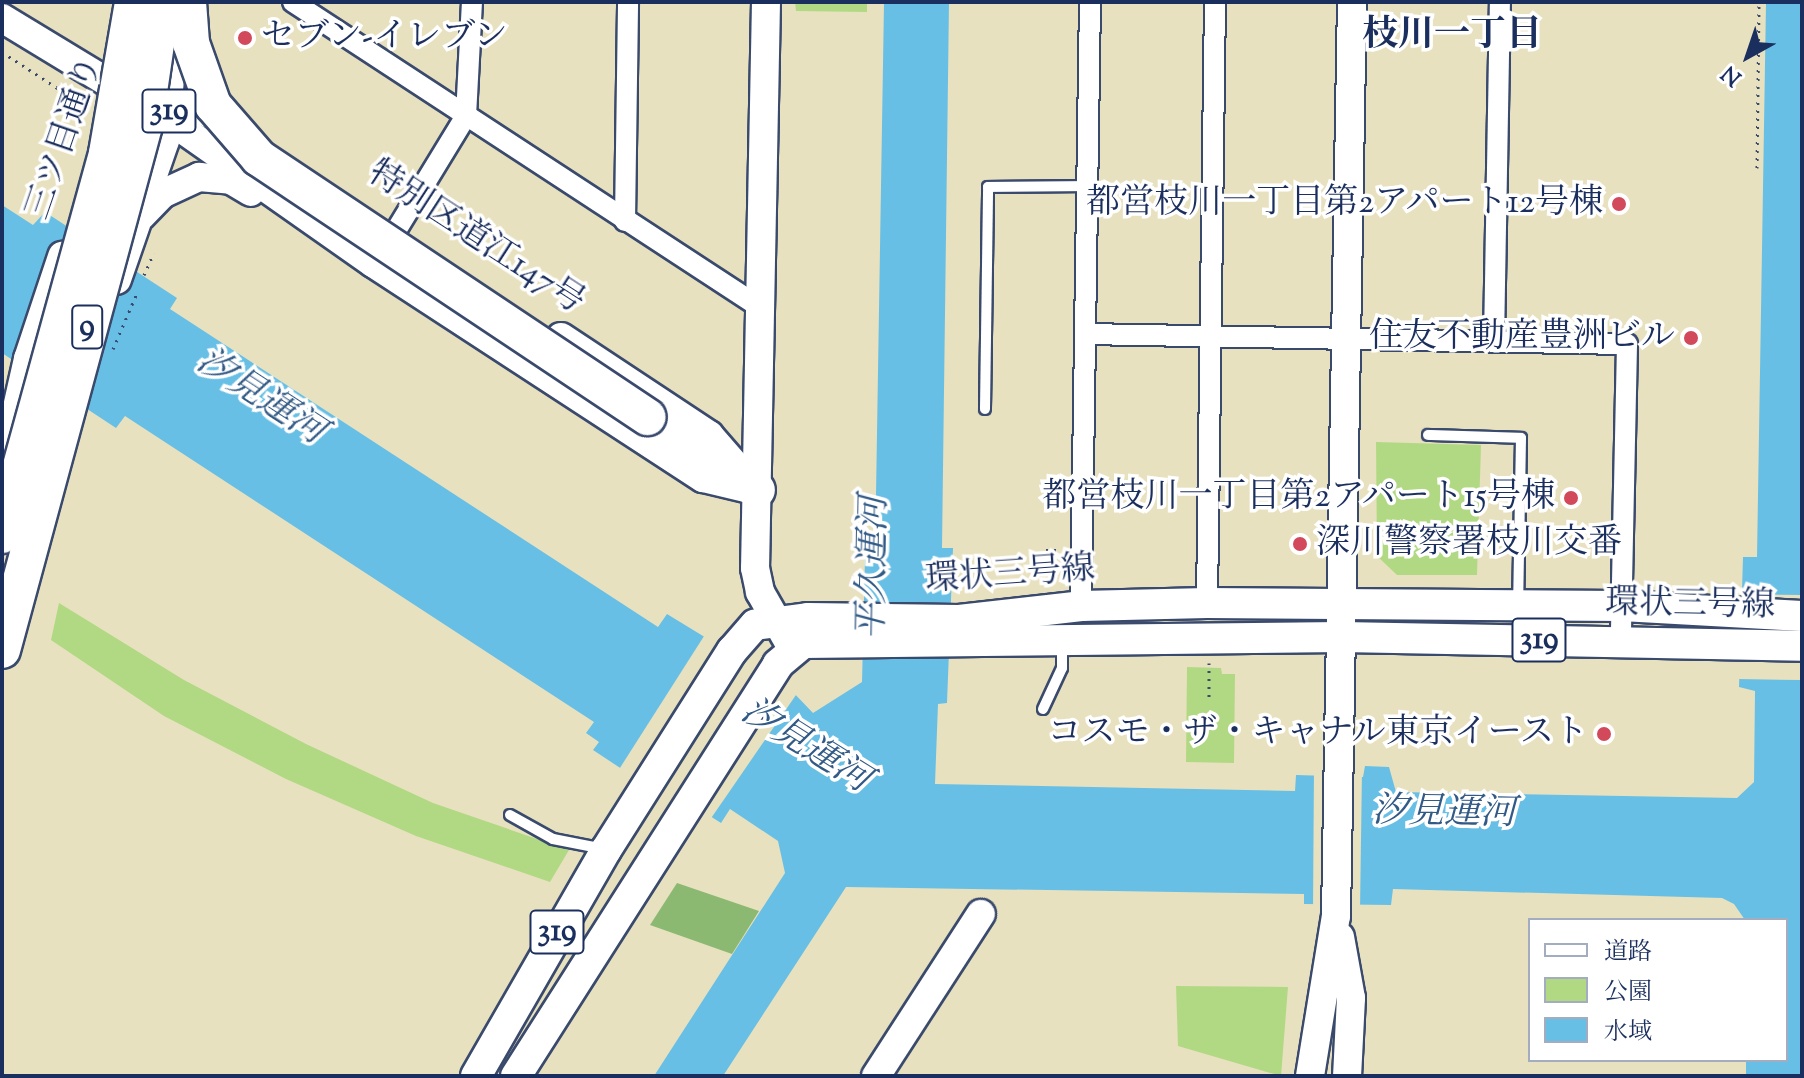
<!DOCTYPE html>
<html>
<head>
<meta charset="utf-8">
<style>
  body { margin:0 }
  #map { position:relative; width:1804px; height:1078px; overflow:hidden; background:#e8e1bf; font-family:"Sorts Mill Goudy","Noto Serif JP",serif }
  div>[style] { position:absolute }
  .green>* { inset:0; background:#b1d984 }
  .forest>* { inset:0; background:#8cb972 }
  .water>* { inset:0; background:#68bfe5 }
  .pier>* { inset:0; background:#e8e1bf }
  .path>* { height:3px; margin-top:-1.5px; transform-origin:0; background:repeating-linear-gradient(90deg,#3a4a6d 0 2px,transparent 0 8px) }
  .roads { filter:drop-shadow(2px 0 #3a4a6d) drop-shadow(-2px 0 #3a4a6d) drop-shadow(0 2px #3a4a6d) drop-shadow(0 -2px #3a4a6d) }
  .lane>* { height:10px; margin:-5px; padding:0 5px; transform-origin:5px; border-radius:5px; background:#fff }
  .street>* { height:20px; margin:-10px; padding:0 10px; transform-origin:10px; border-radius:10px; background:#fff }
  .secondary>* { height:28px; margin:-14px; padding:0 14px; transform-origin:14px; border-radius:14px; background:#fff }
  .primary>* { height:30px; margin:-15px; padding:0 15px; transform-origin:15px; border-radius:15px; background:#fff }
  .highway>* { height:36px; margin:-18px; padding:0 18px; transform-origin:18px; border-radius:18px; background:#fff }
  .bridges { filter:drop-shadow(2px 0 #3a4a6d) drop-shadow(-2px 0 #3a4a6d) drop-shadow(0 2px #3a4a6d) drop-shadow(0 -2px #3a4a6d) }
  .highway-bridge>* { height:36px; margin:-18px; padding:0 18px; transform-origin:18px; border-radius:18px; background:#fff }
  .dots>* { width:22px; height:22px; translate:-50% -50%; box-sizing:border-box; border:4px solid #fff; border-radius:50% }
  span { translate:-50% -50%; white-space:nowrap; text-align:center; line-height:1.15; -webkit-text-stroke:7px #fff; paint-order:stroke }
  .shield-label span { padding:2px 6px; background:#fff; border:2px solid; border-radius:6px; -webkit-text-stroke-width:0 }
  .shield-label { font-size:32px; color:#1b2f5e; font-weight:700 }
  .poi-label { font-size:34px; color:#1b2f5e }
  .left { translate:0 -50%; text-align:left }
  .right { translate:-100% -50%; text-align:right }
  .street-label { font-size:34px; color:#1b2f5e }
  .neighbourhood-label { font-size:36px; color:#1b2f5e; font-weight:700 }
  .water-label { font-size:36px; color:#325a86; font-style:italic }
  .frame { position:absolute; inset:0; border:4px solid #1b2f5e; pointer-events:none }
  .legend { position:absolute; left:1528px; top:918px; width:260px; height:144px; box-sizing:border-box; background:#fff; border:2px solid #a4acbf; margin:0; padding:10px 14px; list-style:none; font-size:24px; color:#1b2f5e }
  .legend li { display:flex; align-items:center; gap:16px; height:40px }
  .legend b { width:40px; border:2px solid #a4acbf }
  .north { position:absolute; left:1708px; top:16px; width:80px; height:80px; -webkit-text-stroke:6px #fff; paint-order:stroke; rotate:220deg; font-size:22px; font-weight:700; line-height:32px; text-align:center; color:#1b2f5e }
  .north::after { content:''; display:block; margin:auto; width:28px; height:36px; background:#1b2f5e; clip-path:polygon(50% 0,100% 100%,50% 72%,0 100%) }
</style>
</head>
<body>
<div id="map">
  <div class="green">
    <div style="clip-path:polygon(795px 2px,867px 2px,867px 12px,796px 11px)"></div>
    <div style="clip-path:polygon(1376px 442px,1481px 445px,1477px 575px,1397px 575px,1377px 556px)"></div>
    <div style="clip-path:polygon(59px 603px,184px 680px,306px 744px,433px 803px,569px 850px,550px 882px,416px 836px,286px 779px,164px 716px,51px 640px)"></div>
    <div style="clip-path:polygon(1187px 667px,1221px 668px,1222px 674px,1235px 674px,1234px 763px,1186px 762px)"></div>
    <div style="clip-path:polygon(1176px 986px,1288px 987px,1281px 1076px,1178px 1046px)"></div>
  </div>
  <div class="forest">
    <div style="clip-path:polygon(677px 883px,759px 911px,732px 954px,650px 925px)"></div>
  </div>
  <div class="water">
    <div style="clip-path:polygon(884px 2px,949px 2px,942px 548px,953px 548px,947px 703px,938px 704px,935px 784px,1295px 791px,1296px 775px,1363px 777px,1365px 766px,1389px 767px,1396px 792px,1737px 798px,1754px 782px,1755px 691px,1739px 687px,1743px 557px,1757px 557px,1766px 2px,1802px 2px,1802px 1076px,1746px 1076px,1746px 1060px,1786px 1060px,1786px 920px,1745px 920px,1734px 904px,1722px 898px,1393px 889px,1391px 905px,1304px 904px,1304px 894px,846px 887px,723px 1076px,654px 1076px,785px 873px,778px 841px,730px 809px,721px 823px,710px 816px,705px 824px,593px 750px,599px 742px,586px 733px,594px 722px,125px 416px,116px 428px,2px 353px,2px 205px,33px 225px,45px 212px,177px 298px,170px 309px,658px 627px,667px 614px,790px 689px,813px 713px,862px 682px,865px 558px,875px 556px)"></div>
  </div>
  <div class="pier">
    <div style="clip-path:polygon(1738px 594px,1802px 595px,1802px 680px,1738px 679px)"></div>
    <div style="clip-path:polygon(706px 633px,798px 692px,705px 827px,618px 771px)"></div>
    <div style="clip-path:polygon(1362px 769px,1360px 909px,1313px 908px,1314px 771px)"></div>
  </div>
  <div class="path">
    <div style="left:2px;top:52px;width:88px;rotate:33deg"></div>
    <div style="left:1757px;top:168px;width:166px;rotate:-89.3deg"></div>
    <div style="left:144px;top:275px;width:24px;rotate:-66deg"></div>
    <div style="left:113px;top:349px;width:61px;rotate:-66.8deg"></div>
    <div style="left:1046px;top:550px;width:16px"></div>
    <div style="left:1209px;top:663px;width:36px;rotate:90deg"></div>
  </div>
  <div class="roads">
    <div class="lane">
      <div style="left:985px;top:409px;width:222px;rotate:-89.2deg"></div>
      <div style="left:988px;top:187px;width:99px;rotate:-0.6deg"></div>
      <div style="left:1428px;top:435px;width:93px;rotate:1.8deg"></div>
      <div style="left:1521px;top:438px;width:165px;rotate:91deg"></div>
      <div style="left:1043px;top:709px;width:45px;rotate:-65.1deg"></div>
      <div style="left:1062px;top:668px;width:26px;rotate:-90deg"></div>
      <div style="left:510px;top:815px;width:49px;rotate:29.2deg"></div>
      <div style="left:553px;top:839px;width:52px;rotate:11.1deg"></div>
    </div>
    <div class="street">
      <div style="left:293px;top:2px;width:559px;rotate:33.18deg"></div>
      <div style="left:625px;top:221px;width:219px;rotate:-89.2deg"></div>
      <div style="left:397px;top:229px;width:132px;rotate:-58.6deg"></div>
      <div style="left:466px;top:116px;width:114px;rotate:-87deg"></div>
      <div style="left:1085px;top:334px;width:542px;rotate:1.06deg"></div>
      <div style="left:1627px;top:344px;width:298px;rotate:91.2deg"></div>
      <div style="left:1494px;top:341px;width:339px;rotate:-89deg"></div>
      <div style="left:1207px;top:603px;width:601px;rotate:-89.24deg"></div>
      <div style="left:1081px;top:606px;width:604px;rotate:-89.15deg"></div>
    </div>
    <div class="secondary">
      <div style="left:766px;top:2px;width:566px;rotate:91.11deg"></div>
      <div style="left:755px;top:568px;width:25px;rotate:78deg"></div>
      <div style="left:760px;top:592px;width:56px;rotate:60.3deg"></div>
      <div style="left:2px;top:18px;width:194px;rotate:31.3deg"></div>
      <div style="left:168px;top:119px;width:251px;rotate:35.1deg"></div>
      <div style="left:373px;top:263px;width:394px;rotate:33.1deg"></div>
      <div style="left:703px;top:478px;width:43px;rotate:13.4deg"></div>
      <div style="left:145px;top:96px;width:53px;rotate:13deg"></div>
      <div style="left:197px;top:108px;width:33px;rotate:25deg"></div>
      <div style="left:141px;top:216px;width:30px;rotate:-46deg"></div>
      <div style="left:162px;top:194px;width:41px;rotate:-24.7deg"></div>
      <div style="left:199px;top:177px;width:32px;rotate:5deg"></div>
      <div style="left:231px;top:180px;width:23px;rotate:31deg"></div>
      <div style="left:561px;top:337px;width:178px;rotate:33.5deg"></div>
      <div style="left:709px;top:435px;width:41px;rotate:48.9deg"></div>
      <div style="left:1340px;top:937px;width:62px;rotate:79.8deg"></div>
      <div style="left:1351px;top:998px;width:78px;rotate:92.9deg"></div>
      <div style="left:876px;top:1076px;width:193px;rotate:-57.1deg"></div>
      <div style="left:1310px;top:1076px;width:162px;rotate:-80.8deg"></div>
      <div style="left:1336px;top:916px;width:914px;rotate:-89deg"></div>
    </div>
    <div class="primary">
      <div style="left:116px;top:279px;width:147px;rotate:-70.9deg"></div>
      <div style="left:164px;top:140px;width:124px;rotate:-85.4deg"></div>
      <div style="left:6px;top:461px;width:105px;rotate:-77.3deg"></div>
      <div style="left:29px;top:359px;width:108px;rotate:-71.6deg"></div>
      <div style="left:476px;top:1076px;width:261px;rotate:-60.1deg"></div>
      <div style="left:606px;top:850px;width:236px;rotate:-57.7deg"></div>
      <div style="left:732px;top:651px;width:35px;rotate:-49deg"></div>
      <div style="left:755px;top:625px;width:53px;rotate:-7.5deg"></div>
      <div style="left:808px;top:618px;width:151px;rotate:0.8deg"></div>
      <div style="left:959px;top:620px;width:123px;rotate:-6.5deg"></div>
      <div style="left:1081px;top:606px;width:126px;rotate:-1.4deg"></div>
      <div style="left:1207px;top:603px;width:415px;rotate:0.4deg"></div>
      <div style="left:1622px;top:606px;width:180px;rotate:3.2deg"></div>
      <div style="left:516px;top:1076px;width:488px;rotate:-57.5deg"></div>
      <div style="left:778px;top:664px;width:33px;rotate:-40deg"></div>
      <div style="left:803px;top:643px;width:539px;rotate:-0.64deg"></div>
      <div style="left:1342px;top:637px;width:460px;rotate:1.1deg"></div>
    </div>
    <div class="highway">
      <div style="left:648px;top:417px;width:131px;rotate:33.8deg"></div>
    </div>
  </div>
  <div class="bridges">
    <div class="highway-bridge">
      <div style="left:188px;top:2px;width:41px;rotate:85.8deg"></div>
      <div style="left:191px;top:43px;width:66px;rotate:70.5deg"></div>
      <div style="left:213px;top:105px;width:70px;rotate:49deg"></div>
      <div style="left:259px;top:158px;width:467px;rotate:33.7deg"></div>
      <div style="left:2px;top:535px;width:396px;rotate:-74.6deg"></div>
      <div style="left:107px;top:153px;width:153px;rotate:-80.2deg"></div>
      <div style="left:2px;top:650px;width:543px;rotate:-74.84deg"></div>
      <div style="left:144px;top:126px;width:125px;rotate:-81.7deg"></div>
    </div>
  </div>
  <div class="dots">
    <div style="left:245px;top:38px;background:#d1495b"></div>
    <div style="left:1619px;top:204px;background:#d1495b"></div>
    <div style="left:1691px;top:338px;background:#d1495b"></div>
    <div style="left:1571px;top:498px;background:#d1495b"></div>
    <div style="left:1300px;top:544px;background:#d1495b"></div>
    <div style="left:1604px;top:734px;background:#d1495b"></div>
  </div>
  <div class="shield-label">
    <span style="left:169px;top:111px">319</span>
    <span style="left:87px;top:327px">9</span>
    <span style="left:1539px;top:640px">319</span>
    <span style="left:557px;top:932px">319</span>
  </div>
  <div class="poi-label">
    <span class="left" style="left:261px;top:38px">セブン-イレブン</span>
    <span class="right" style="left:1603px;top:204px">都営枝川一丁目第2アパート12号棟</span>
    <span class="right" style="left:1675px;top:338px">住友不動産豊洲ビル</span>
    <span class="right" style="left:1555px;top:498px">都営枝川一丁目第2アパート15号棟</span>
    <span class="left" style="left:1316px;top:544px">深川警察署枝川交番</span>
    <span class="right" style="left:1588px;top:734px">コスモ・ザ・キャナル東京イースト</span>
  </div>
  <div class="street-label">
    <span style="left:65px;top:138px;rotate:-71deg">三ツ目通り</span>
    <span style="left:476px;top:238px;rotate:33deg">特別区道江147号</span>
    <span style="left:1010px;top:575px;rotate:-4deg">環状三号線</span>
    <span style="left:1690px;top:605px;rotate:1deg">環状三号線</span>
  </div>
  <div class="neighbourhood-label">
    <span style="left:1452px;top:37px">枝川一丁目</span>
  </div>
  <div class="water-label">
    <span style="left:260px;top:398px;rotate:33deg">汐見運河</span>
    <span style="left:875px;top:568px;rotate:-89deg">平久運河</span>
    <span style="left:805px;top:747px;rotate:32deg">汐見運河</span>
    <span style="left:1444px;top:814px;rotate:1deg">汐見運河</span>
  </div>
  <div class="frame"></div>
  <ul class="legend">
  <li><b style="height:10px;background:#fff"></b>道路</li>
  <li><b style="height:22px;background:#b1d984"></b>公園</li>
  <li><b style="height:22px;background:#68bfe5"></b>水域</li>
  </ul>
  <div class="north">N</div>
</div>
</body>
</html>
